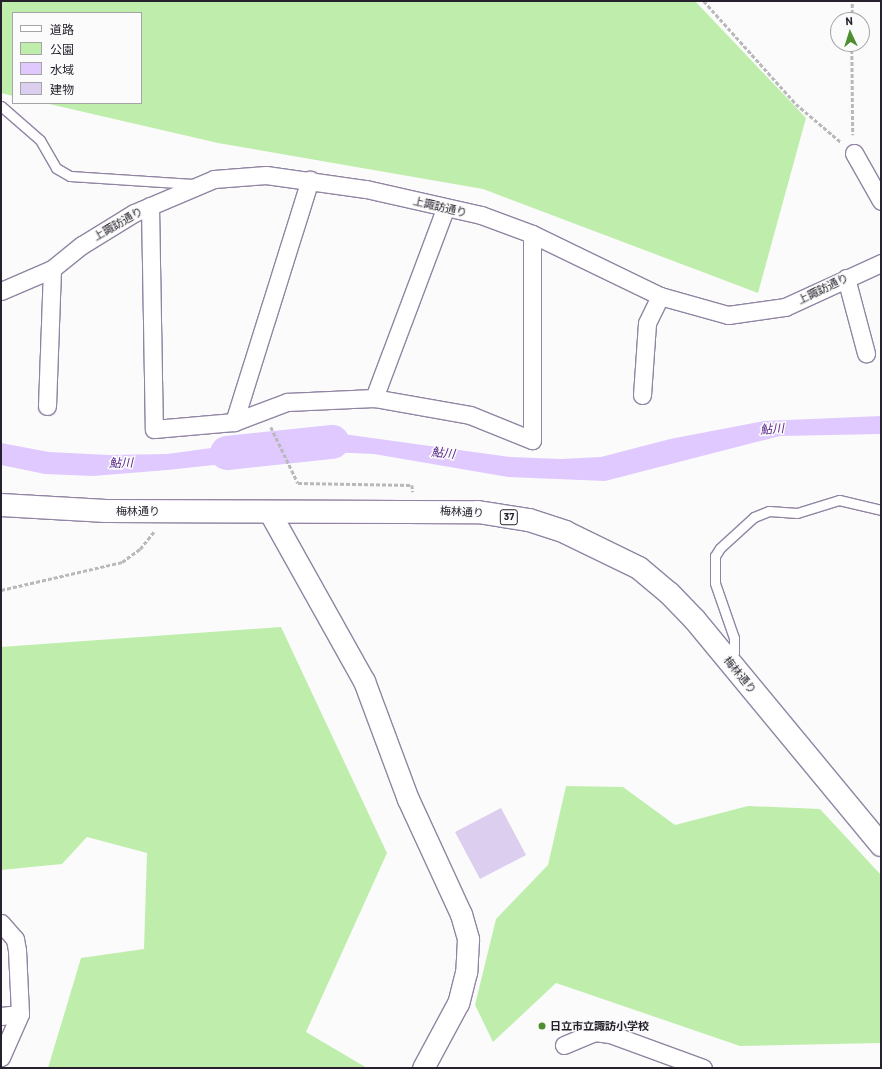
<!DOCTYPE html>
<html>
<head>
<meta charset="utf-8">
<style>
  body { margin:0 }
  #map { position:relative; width:882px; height:1069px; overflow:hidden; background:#fbfbfb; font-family:Barlow,"Noto Sans JP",sans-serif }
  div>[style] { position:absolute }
  .green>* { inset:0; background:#bfeeac }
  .water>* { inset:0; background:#dfc9fe }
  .river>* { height:34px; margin:-17px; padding:0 17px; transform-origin:17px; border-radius:17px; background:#dfc9fe }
  .building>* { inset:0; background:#dbceee }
  .path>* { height:2.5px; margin-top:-1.25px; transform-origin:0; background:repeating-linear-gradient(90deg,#b9b8bb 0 4px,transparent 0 6px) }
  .roads { filter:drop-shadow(1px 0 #9185a3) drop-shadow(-1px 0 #9185a3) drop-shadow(0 1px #9185a3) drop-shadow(0 -1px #9185a3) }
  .service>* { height:9px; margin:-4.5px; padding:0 4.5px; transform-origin:4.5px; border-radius:4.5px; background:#fff }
  .minor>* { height:17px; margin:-8.5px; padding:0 8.5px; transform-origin:8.5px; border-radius:8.5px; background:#fff }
  .tertiary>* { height:21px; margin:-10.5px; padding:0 10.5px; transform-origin:10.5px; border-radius:10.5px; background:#fff }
  .primary>* { height:22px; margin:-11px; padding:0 11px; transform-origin:11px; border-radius:11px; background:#fff }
  .dots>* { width:11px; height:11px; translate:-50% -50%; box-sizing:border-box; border:2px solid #fbfbfb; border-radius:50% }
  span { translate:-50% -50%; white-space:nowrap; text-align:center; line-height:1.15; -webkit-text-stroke:3px #fbfbfb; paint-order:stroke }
  .shield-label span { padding:1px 3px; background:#fbfbfb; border:1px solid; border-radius:3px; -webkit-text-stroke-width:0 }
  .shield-label { font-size:10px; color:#26212d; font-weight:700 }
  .street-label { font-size:11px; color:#26212d }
  .poi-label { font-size:11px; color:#26212d; font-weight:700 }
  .left { translate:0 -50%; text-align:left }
  .water-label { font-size:12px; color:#5b288a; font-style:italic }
  .frame { position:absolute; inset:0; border:2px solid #26212d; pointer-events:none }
  .legend { position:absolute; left:12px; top:12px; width:130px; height:92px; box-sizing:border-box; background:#fbfbfb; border:1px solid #a6a4a9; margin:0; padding:5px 7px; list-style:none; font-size:12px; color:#26212d }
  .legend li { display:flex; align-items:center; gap:8px; height:20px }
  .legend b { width:20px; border:1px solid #a6a4a9 }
  .north { position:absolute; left:830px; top:12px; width:40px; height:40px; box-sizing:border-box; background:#fbfbfb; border:1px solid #a6a4a9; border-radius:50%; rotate:356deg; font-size:11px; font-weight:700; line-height:16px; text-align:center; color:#26212d }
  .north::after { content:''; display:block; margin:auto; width:14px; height:18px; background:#4e8e30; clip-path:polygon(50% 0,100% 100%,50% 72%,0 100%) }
</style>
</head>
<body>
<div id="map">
  <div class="green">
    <div style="clip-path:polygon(1px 1px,695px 1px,806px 118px,758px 293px,483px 189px,218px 143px,45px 103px,141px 103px,141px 13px,13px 13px,13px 96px,1px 93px)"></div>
    <div style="clip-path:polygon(281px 627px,387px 853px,306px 1032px,367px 1068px,48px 1068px,81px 958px,144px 949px,147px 853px,87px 837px,62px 864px,1px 870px,1px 647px)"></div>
    <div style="clip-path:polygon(566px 786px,623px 787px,675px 825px,748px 806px,820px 809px,881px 875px,881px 1043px,740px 1046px,556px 983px,493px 1042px,475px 1005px,496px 919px,548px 865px)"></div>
  </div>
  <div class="water">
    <div style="clip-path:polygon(881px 416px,881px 434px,780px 436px,605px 481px,508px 477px,374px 454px,329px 452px,289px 455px,280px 437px,321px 431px,510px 457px,561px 459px,601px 457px,670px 439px,764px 421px)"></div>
    <div style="clip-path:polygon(270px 440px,278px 458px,167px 470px,93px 476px,45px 474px,1px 465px,1px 443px,49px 452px,109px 455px,167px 454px)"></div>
  </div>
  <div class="river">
    <div style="left:227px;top:453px;width:106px;rotate:-6deg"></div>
  </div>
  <div class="building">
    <div style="clip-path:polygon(501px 808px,526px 855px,480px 879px,455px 832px)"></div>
  </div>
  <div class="path">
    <div style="left:704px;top:1px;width:138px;rotate:48.2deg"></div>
    <div style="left:796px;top:104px;width:59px;rotate:40.2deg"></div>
    <div style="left:852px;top:20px;width:19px;rotate:-90deg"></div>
    <div style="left:852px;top:44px;width:91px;rotate:89.4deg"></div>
    <div style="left:271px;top:427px;width:62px;rotate:64.3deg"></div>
    <div style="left:298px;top:483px;width:114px;rotate:1deg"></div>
    <div style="left:412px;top:485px;width:7px;rotate:82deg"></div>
    <div style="left:1px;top:590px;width:124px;rotate:-13deg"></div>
    <div style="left:122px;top:562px;width:22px;rotate:-36deg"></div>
    <div style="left:140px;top:549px;width:22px;rotate:-51deg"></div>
  </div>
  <div class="roads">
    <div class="service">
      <div style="left:1px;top:106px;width:52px;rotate:41.1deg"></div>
      <div style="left:40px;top:140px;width:32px;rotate:60deg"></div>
      <div style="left:56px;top:168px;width:16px;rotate:30deg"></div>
      <div style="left:70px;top:176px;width:123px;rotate:3.7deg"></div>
      <div style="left:727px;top:659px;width:10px;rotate:-45deg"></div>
      <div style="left:734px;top:652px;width:14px;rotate:-90deg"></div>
      <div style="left:734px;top:638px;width:58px;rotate:-109.1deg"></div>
      <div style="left:715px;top:583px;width:27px;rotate:-90deg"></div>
      <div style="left:715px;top:556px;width:9px;rotate:-58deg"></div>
      <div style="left:720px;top:548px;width:46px;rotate:-42.4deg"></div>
      <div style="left:754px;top:517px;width:16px;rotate:-22deg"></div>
      <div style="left:769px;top:511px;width:28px;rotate:4deg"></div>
      <div style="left:797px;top:513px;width:44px;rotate:-17.2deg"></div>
      <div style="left:839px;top:500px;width:43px;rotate:13.4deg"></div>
    </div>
    <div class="minor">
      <div style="left:854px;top:153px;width:55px;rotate:60.6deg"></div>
      <div style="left:150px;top:206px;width:223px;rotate:89deg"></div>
      <div style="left:154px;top:429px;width:80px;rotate:-5deg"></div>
      <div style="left:234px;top:422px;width:254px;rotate:-72.6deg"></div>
      <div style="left:846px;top:278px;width:78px;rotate:75.1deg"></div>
      <div style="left:1px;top:291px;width:56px;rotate:-23.3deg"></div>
      <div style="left:52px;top:269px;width:38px;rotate:-39deg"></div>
      <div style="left:82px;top:245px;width:61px;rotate:-31.6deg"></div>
      <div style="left:134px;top:213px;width:87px;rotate:-23deg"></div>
      <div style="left:214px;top:179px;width:52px;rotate:-4.4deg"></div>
      <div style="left:266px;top:175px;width:101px;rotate:8deg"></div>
      <div style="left:366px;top:189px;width:118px;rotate:12.7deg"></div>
      <div style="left:481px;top:215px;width:54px;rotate:20.4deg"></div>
      <div style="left:532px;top:234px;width:142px;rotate:25.8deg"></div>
      <div style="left:660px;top:296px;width:71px;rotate:15.6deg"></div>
      <div style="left:728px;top:315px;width:58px;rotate:-8deg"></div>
      <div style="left:785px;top:307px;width:106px;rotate:-24.6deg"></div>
      <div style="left:642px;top:395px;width:72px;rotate:-86deg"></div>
      <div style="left:647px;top:323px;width:30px;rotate:-64deg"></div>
      <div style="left:374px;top:398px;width:97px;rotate:10deg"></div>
      <div style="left:470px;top:415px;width:67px;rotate:22deg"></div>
      <div style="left:532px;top:440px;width:206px;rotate:-90deg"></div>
      <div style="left:47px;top:406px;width:137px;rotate:-87.9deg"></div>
      <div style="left:234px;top:422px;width:57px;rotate:-20.7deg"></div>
      <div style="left:287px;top:402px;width:87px;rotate:-2.6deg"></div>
      <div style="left:374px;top:398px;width:202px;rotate:-69.4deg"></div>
      <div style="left:1px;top:923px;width:21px;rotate:49deg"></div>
      <div style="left:15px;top:939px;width:11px;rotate:80deg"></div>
      <div style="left:17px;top:950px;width:64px;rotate:87.3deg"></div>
      <div style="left:20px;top:1014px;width:47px;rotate:113.8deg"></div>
      <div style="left:1px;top:1016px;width:19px;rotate:-6deg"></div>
      <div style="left:564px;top:1045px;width:33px;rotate:-23deg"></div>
      <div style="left:594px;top:1032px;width:16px;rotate:7deg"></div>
      <div style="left:610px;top:1034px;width:99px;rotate:20.1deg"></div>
    </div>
    <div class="tertiary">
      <div style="left:270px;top:513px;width:193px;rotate:60.8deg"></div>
      <div style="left:364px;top:681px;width:126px;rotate:69.6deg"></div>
      <div style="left:408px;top:799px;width:127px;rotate:65.3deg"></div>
      <div style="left:461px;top:914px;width:26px;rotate:74deg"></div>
      <div style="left:468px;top:939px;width:33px;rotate:93deg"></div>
      <div style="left:466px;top:972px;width:32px;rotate:104deg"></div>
      <div style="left:458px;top:1003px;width:74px;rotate:118.3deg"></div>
    </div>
    <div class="primary">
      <div style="left:1px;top:505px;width:105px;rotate:3.3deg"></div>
      <div style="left:106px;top:511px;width:372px;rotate:0.2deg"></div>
      <div style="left:478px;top:512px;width:52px;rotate:8.9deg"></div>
      <div style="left:529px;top:520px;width:38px;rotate:18deg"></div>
      <div style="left:565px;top:532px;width:82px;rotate:25.9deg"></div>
      <div style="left:639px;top:568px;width:39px;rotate:40deg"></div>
      <div style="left:669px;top:593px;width:37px;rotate:46deg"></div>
      <div style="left:695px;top:620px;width:292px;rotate:50.4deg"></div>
    </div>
  </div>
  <div class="dots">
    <div style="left:542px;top:1026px;background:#4e8e30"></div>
  </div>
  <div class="shield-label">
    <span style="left:509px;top:517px">37</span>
  </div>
  <div class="street-label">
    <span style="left:440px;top:207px;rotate:13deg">上諏訪通り</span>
    <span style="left:118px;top:224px;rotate:-30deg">上諏訪通り</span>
    <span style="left:823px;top:289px;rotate:-26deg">上諏訪通り</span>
    <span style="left:138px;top:511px">梅林通り</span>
    <span style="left:462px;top:512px;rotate:3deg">梅林通り</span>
    <span style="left:740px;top:675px;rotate:51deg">梅林通り</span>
  </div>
  <div class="poi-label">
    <span class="left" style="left:550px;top:1026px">日立市立諏訪小学校</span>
  </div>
  <div class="water-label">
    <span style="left:772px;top:429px;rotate:-4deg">鮎川</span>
    <span style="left:443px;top:453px;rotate:6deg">鮎川</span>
    <span style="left:121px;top:463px;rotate:-1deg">鮎川</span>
  </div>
  <div class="frame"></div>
  <ul class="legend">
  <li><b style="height:5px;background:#fff"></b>道路</li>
  <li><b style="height:11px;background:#bfeeac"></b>公園</li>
  <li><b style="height:11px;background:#dfc9fe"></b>水域</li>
  <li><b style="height:11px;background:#dbceee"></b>建物</li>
  </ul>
  <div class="north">N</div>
</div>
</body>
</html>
